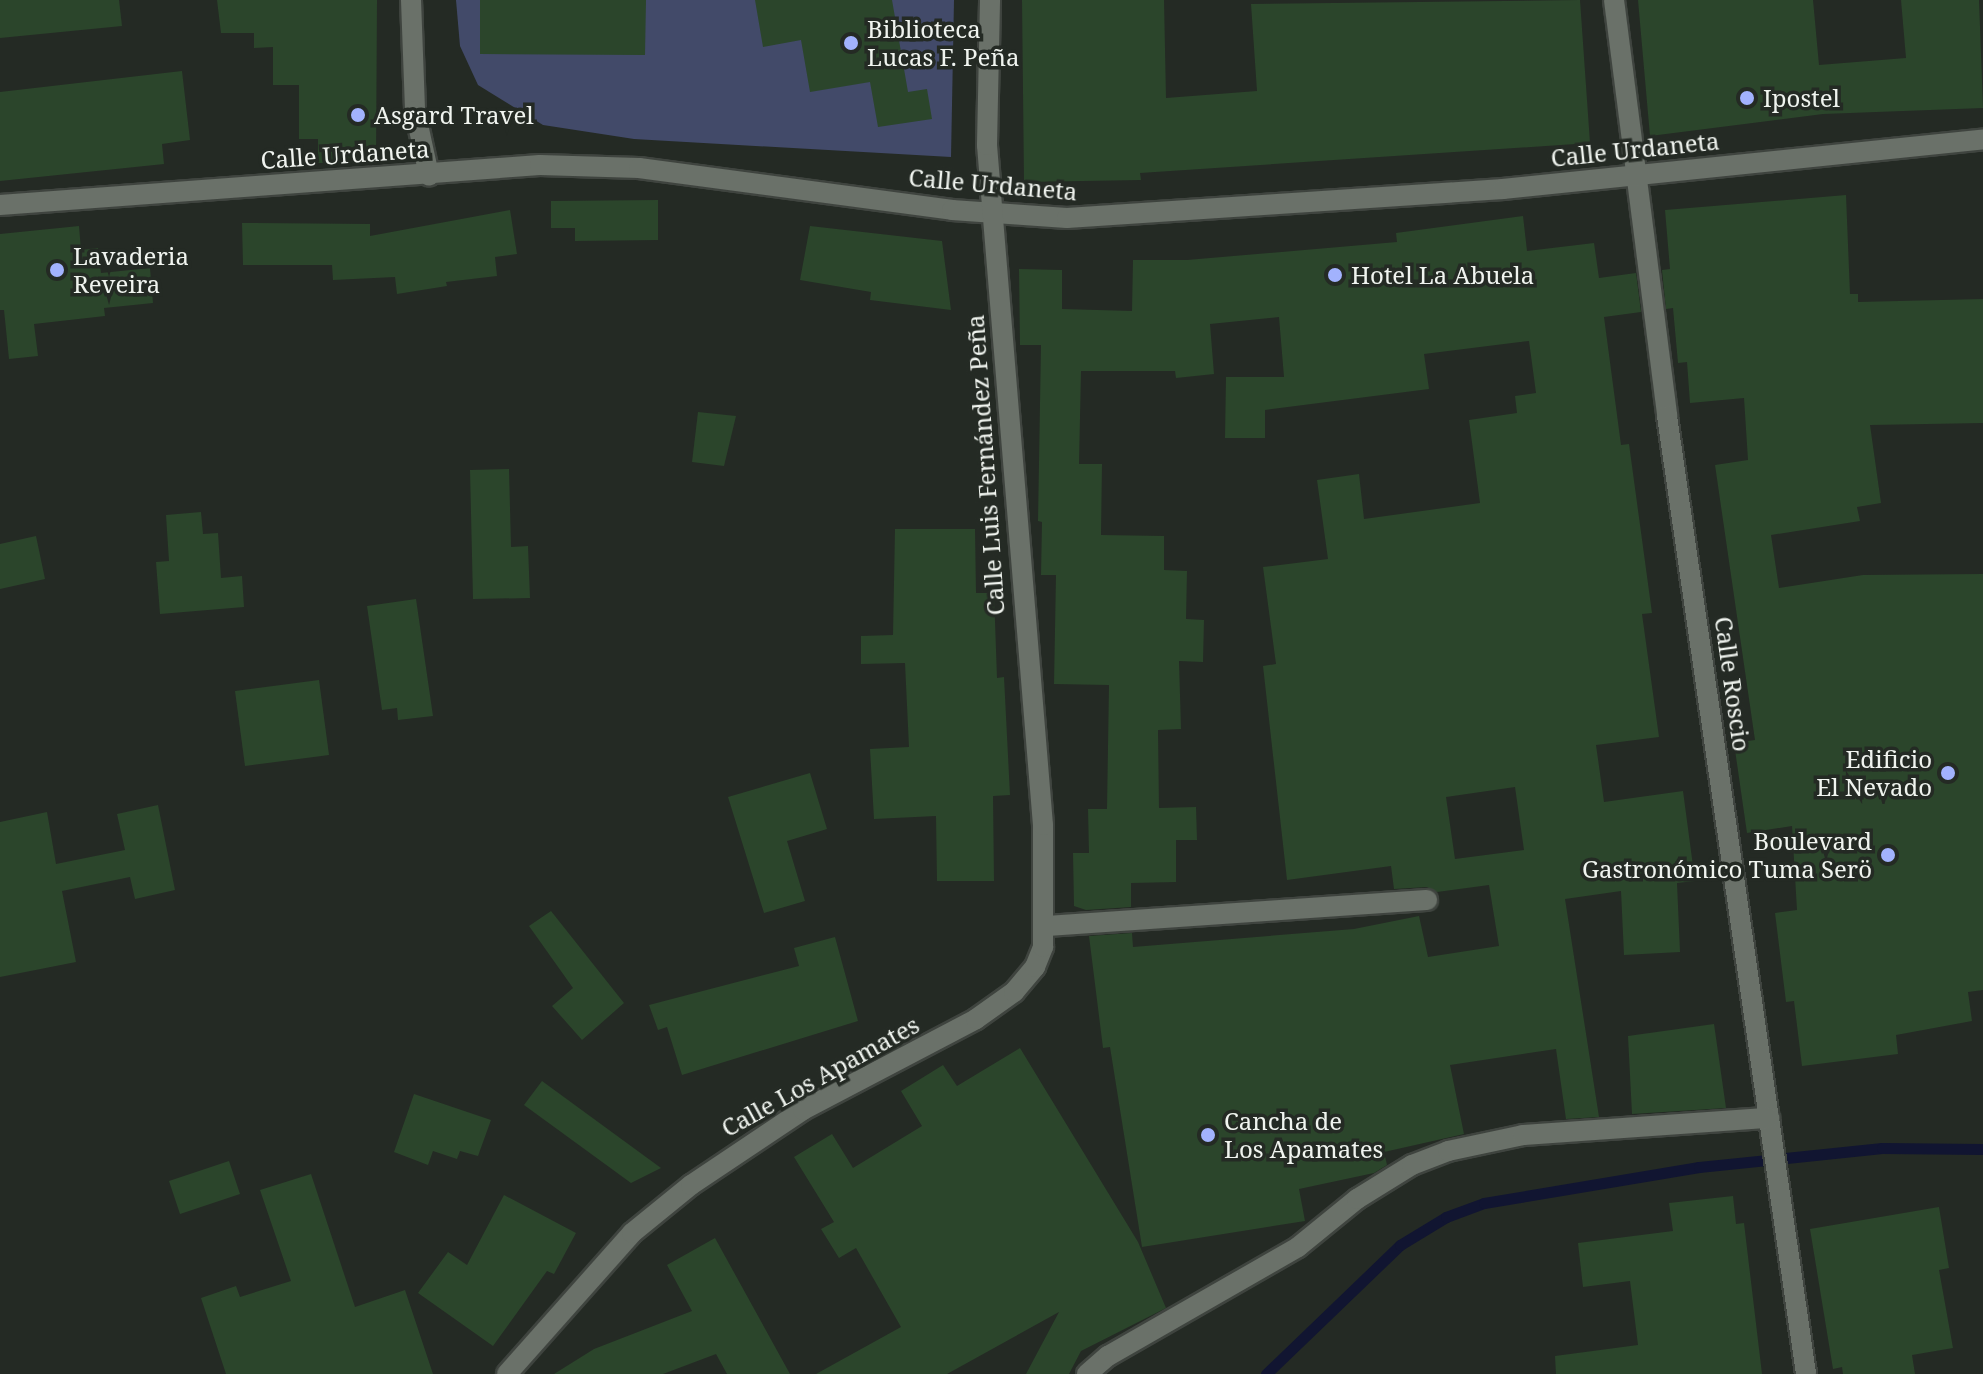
<!DOCTYPE html>
<html>
<head>
<meta charset="utf-8">
<style>
  body { margin:0 }
  #map { position:relative; width:1983px; height:1374px; overflow:hidden; background:#242a24; font-family:"Noto Serif",serif }
  div>[style] { position:absolute }
  .green>* { inset:0; background:#424a69 }
  .stream>* { height:11px; margin:-5.5px; padding:0 5.5px; transform-origin:5.5px; border-radius:5.5px; background:#111531 }
  .building>* { inset:0; background:#2b452b }
  .roads { filter:drop-shadow(2px 0 #3f443f) drop-shadow(-2px 0 #3f443f) drop-shadow(0 2px #3f443f) drop-shadow(0 -2px #3f443f) }
  .minor>* { height:20px; margin:-10px; padding:0 10px; transform-origin:10px; border-radius:10px; background:#6a7169 }
  .dots>* { width:22px; height:22px; translate:-50% -50%; box-sizing:border-box; border:4px solid #242a24; border-radius:50% }
  span { translate:-50% -50%; white-space:nowrap; text-align:center; line-height:1.15; -webkit-text-stroke:7px #242a24; paint-order:stroke }
  .poi-label { font-size:24px; color:#f0f4ef }
  .left { translate:0 -50%; text-align:left }
  .right { translate:-100% -50%; text-align:right }
  .street-label { font-size:24px; color:#f0f4ef }
</style>
</head>
<body>
<div id="map">
  <div class="green">
    <div style="clip-path:polygon(456px 0,954px 0,951px 157px,634px 139px,543px 125px,478px 85px,460px 46px)"></div>
  </div>
  <div class="stream">
    <div style="left:1266px;top:1374px;width:186px;rotate:-43.9deg"></div>
    <div style="left:1400px;top:1245px;width:54px;rotate:-31.3deg"></div>
    <div style="left:1446px;top:1217px;width:40px;rotate:-20.2deg"></div>
    <div style="left:1484px;top:1203px;width:218px;rotate:-9.5deg"></div>
    <div style="left:1699px;top:1167px;width:184px;rotate:-5.9deg"></div>
    <div style="left:1882px;top:1148px;width:101px;rotate:0.6deg"></div>
  </div>
  <div class="building">
    <div style="clip-path:polygon(0 0,119px 0,122px 26px,0 38px)"></div>
    <div style="clip-path:polygon(217px 0,377px 0,376px 162px,318px 163px,318px 139px,299px 139px,299px 85px,273px 85px,273px 47px,254px 48px,254px 33px,221px 33px)"></div>
    <div style="clip-path:polygon(480px 0,646px 0,645px 55px,480px 54px)"></div>
    <div style="clip-path:polygon(755px 0,892px 0,908px 92px,927px 89px,932px 119px,878px 127px,870px 82px,810px 92px,801px 40px,763px 47px)"></div>
    <div style="clip-path:polygon(1022px 0,1164px 0,1166px 98px,1257px 91px,1251px 4px,1580px 0,1590px 143px,1140px 173px,1141px 180px,1024px 182px)"></div>
    <div style="clip-path:polygon(1638px 0,1813px 0,1819px 65px,1906px 58px,1901px 0,1979px 0,1983px 108px,1823px 114px,1650px 136px)"></div>
    <div style="clip-path:polygon(182px 71px,190px 140px,162px 144px,164px 164px,0 181px,0 92px)"></div>
    <div style="clip-path:polygon(1846px 195px,1850px 294px,1858px 294px,1858px 302px,1983px 299px,1983px 423px,1870px 425px,1881px 503px,1857px 507px,1860px 521px,1771px 535px,1779px 588px,1863px 575px,1983px 574px,1983px 990px,1968px 992px,1972px 1021px,1896px 1035px,1898px 1054px,1802px 1066px,1794px 1001px,1786px 1002px,1775px 913px,1797px 910px,1792px 826px,1747px 833px,1734px 743px,1755px 740px,1715px 465px,1748px 460px,1744px 398px,1690px 403px,1687px 362px,1678px 363px,1673px 308px,1666px 309px,1662px 270px,1670px 269px,1665px 210px)"></div>
    <div style="clip-path:polygon(658px 200px,658px 240px,575px 241px,575px 228px,551px 228px,551px 201px)"></div>
    <div style="clip-path:polygon(510px 210px,517px 254px,495px 257px,497px 276px,446px 282px,447px 286px,397px 294px,395px 277px,333px 280px,332px 265px,243px 265px,242px 223px,370px 224px,370px 236px)"></div>
    <div style="clip-path:polygon(evenodd,1523px 216px,1527px 251px,1594px 243px,1599px 278px,1636px 273px,1641px 312px,1604px 317px,1621px 445px,1629px 444px,1652px 613px,1642px 614px,1659px 737px,1596px 745px,1604px 802px,1683px 791px,1695px 881px,1677px 883px,1680px 952px,1624px 955px,1621px 891px,1565px 899px,1599px 1117px,1566px 1119px,1556px 1049px,1450px 1065px,1464px 1134px,1384px 1152px,1387px 1165px,1374px 1173px,1299px 1189px,1305px 1221px,1142px 1247px,1110px 1047px,1103px 1048px,1089px 936px,1132px 933px,1133px 947px,1354px 929px,1419px 916px,1428px 957px,1499px 946px,1489px 885px,1437px 892px,1427px 887px,1394px 889px,1391px 866px,1287px 880px,1263px 666px,1276px 664px,1263px 567px,1328px 559px,1317px 480px,1359px 474px,1364px 519px,1480px 503px,1469px 420px,1517px 413px,1515px 396px,1536px 393px,1529px 341px,1424px 354px,1429px 389px,1265px 410px,1265px 438px,1225px 438px,1226px 377px,1284px 377px,1279px 317px,1210px 324px,1214px 374px,1176px 378px,1175px 371px,1081px 371px,1079px 464px,1102px 464px,1101px 535px,1164px 536px,1164px 570px,1187px 571px,1186px 619px,1204px 620px,1203px 662px,1179px 661px,1181px 729px,1158px 730px,1159px 808px,1196px 807px,1197px 840px,1176px 840px,1176px 882px,1131px 883px,1131px 907px,1086px 910px,1074px 906px,1073px 853px,1089px 853px,1088px 809px,1107px 809px,1109px 685px,1054px 684px,1056px 575px,1041px 575px,1042px 522px,1038px 521px,1041px 345px,1020px 345px,1019px 269px,1062px 270px,1062px 309px,1132px 311px,1133px 260px,1187px 260px,1397px 242px,1396px 233px,1523px 216px,1515px 787px,1524px 850px,1455px 859px,1446px 797px,1515px 787px)"></div>
    <div style="clip-path:polygon(79px 226px,81px 250px,98px 248px,101px 273px,150px 268px,153px 303px,104px 308px,105px 316px,34px 324px,38px 356px,9px 359px,4px 310px,0 310px,0 234px)"></div>
    <div style="clip-path:polygon(810px 226px,942px 241px,951px 310px,870px 300px,871px 292px,800px 280px)"></div>
    <div style="clip-path:polygon(698px 412px,736px 416px,724px 466px,692px 462px)"></div>
    <div style="clip-path:polygon(509px 469px,511px 547px,528px 546px,530px 598px,473px 599px,470px 470px)"></div>
    <div style="clip-path:polygon(201px 512px,203px 534px,218px 533px,221px 578px,242px 576px,244px 607px,160px 614px,156px 562px,169px 561px,166px 515px)"></div>
    <div style="clip-path:polygon(895px 529px,975px 529px,976px 593px,994px 593px,997px 678px,1004px 677px,1010px 795px,993px 796px,994px 881px,937px 881px,936px 816px,874px 819px,870px 749px,909px 747px,905px 663px,861px 664px,861px 636px,893px 635px)"></div>
    <div style="clip-path:polygon(36px 536px,45px 579px,0 589px,0 544px)"></div>
    <div style="clip-path:polygon(416px 599px,433px 716px,398px 720px,397px 708px,382px 710px,367px 606px)"></div>
    <div style="clip-path:polygon(319px 680px,329px 755px,245px 766px,235px 691px)"></div>
    <div style="clip-path:polygon(810px 773px,827px 829px,787px 841px,805px 901px,764px 913px,728px 797px)"></div>
    <div style="clip-path:polygon(158px 805px,175px 890px,135px 899px,130px 877px,62px 891px,76px 962px,0 977px,0 822px,47px 812px,56px 864px,125px 850px,117px 814px)"></div>
    <div style="clip-path:polygon(551px 911px,624px 1003px,582px 1040px,552px 1006px,573px 988px,529px 926px)"></div>
    <div style="clip-path:polygon(835px 937px,858px 1021px,682px 1075px,667px 1027px,658px 1030px,649px 1005px,799px 966px,794px 948px)"></div>
    <div style="clip-path:polygon(1714px 1024px,1726px 1108px,1632px 1114px,1628px 1036px)"></div>
    <div style="clip-path:polygon(1020px 1048px,1138px 1242px,1166px 1308px,1081px 1351px,1069px 1374px,1026px 1374px,1059px 1312px,947px 1374px,816px 1374px,901px 1327px,856px 1248px,839px 1258px,821px 1229px,834px 1222px,794px 1157px,832px 1134px,853px 1168px,922px 1126px,901px 1091px,943px 1065px,957px 1086px)"></div>
    <div style="clip-path:polygon(542px 1081px,661px 1168px,631px 1183px,524px 1105px)"></div>
    <div style="clip-path:polygon(414px 1094px,491px 1120px,478px 1156px,460px 1151px,457px 1159px,433px 1151px,428px 1165px,394px 1152px)"></div>
    <div style="clip-path:polygon(229px 1161px,240px 1194px,180px 1214px,169px 1181px)"></div>
    <div style="clip-path:polygon(311px 1174px,355px 1307px,405px 1290px,433px 1374px,226px 1374px,201px 1298px,236px 1286px,240px 1297px,291px 1281px,260px 1190px)"></div>
    <div style="clip-path:polygon(504px 1195px,576px 1233px,554px 1274px,547px 1271px,493px 1346px,418px 1293px,448px 1252px,467px 1265px)"></div>
    <div style="clip-path:polygon(1733px 1196px,1736px 1224px,1744px 1223px,1762px 1374px,1556px 1374px,1555px 1356px,1638px 1345px,1630px 1281px,1583px 1287px,1578px 1243px,1673px 1231px,1669px 1203px)"></div>
    <div style="clip-path:polygon(1939px 1207px,1949px 1268px,1939px 1270px,1953px 1348px,1912px 1355px,1915px 1374px,1843px 1374px,1842px 1367px,1833px 1369px,1810px 1229px)"></div>
    <div style="clip-path:polygon(715px 1238px,790px 1374px,727px 1374px,716px 1354px,663px 1374px,554px 1374px,594px 1349px,692px 1311px,667px 1265px)"></div>
  </div>
  <div class="roads">
    <div class="minor">
      <div style="left:411px;top:0;width:111px;rotate:87.9deg"></div>
      <div style="left:415px;top:111px;width:66px;rotate:77.7deg"></div>
      <div style="left:1614px;top:0;width:419px;rotate:82.7deg"></div>
      <div style="left:1667px;top:416px;width:968px;rotate:81.74deg"></div>
      <div style="left:0;top:205px;width:541px;rotate:-4.24deg"></div>
      <div style="left:540px;top:165px;width:99px;rotate:1.7deg"></div>
      <div style="left:639px;top:168px;width:316px;rotate:7.6deg"></div>
      <div style="left:952px;top:210px;width:115px;rotate:4deg"></div>
      <div style="left:1067px;top:218px;width:437px;rotate:-3.8deg"></div>
      <div style="left:1503px;top:189px;width:483px;rotate:-5.9deg"></div>
      <div style="left:1046px;top:926px;width:382px;rotate:-3.9deg"></div>
      <div style="left:507px;top:1374px;width:188px;rotate:-48.4deg"></div>
      <div style="left:632px;top:1233px;width:76px;rotate:-39.1deg"></div>
      <div style="left:691px;top:1185px;width:135px;rotate:-33.8deg"></div>
      <div style="left:803px;top:1110px;width:195px;rotate:-27.7deg"></div>
      <div style="left:976px;top:1019px;width:47px;rotate:-35.4deg"></div>
      <div style="left:1014px;top:992px;width:33px;rotate:-50deg"></div>
      <div style="left:1035px;top:967px;width:22px;rotate:-68deg"></div>
      <div style="left:1043px;top:947px;width:122px;rotate:-90deg"></div>
      <div style="left:1043px;top:825px;width:682px;rotate:-94.71deg"></div>
      <div style="left:987px;top:145px;width:145px;rotate:-88.8deg"></div>
      <div style="left:1087px;top:1374px;width:28px;rotate:-41deg"></div>
      <div style="left:1108px;top:1356px;width:219px;rotate:-29.8deg"></div>
      <div style="left:1298px;top:1247px;width:76px;rotate:-39.1deg"></div>
      <div style="left:1357px;top:1199px;width:65px;rotate:-31.7deg"></div>
      <div style="left:1412px;top:1165px;width:39px;rotate:-21deg"></div>
      <div style="left:1448px;top:1151px;width:77px;rotate:-12deg"></div>
      <div style="left:1523px;top:1135px;width:247px;rotate:-4deg"></div>
    </div>
  </div>
  <div class="dots">
    <div style="left:851px;top:43px;background:#a2b2fd"></div>
    <div style="left:1747px;top:98px;background:#a2b2fd"></div>
    <div style="left:358px;top:115px;background:#a2b2fd"></div>
    <div style="left:57px;top:270px;background:#a2b2fd"></div>
    <div style="left:1335px;top:275px;background:#a2b2fd"></div>
    <div style="left:1948px;top:773px;background:#a2b2fd"></div>
    <div style="left:1888px;top:855px;background:#a2b2fd"></div>
    <div style="left:1208px;top:1135px;background:#a2b2fd"></div>
  </div>
  <div class="poi-label">
    <span class="left" style="left:867px;top:43px">Biblioteca<br>Lucas F. Peña</span>
    <span class="left" style="left:1763px;top:98px">Ipostel</span>
    <span class="left" style="left:374px;top:115px">Asgard Travel</span>
    <span class="left" style="left:73px;top:270px">Lavaderia<br>Reveira</span>
    <span class="left" style="left:1351px;top:275px">Hotel La Abuela</span>
    <span class="right" style="left:1932px;top:773px">Edificio<br>El Nevado</span>
    <span class="right" style="left:1872px;top:855px">Boulevard<br>Gastronómico Tuma Serö</span>
    <span class="left" style="left:1224px;top:1135px">Cancha de<br>Los Apamates</span>
  </div>
  <div class="street-label">
    <span style="left:1635px;top:149px;rotate:-6deg">Calle Urdaneta</span>
    <span style="left:345px;top:154px;rotate:-4deg">Calle Urdaneta</span>
    <span style="left:993px;top:184px;rotate:5deg">Calle Urdaneta</span>
    <span style="left:985px;top:465px;rotate:-94deg">Calle Luis Fernández Peña</span>
    <span style="left:1733px;top:684px;rotate:82deg">Calle Roscio</span>
    <span style="left:820px;top:1076px;rotate:-29deg">Calle Los Apamates</span>
  </div>
</div>
</body>
</html>
